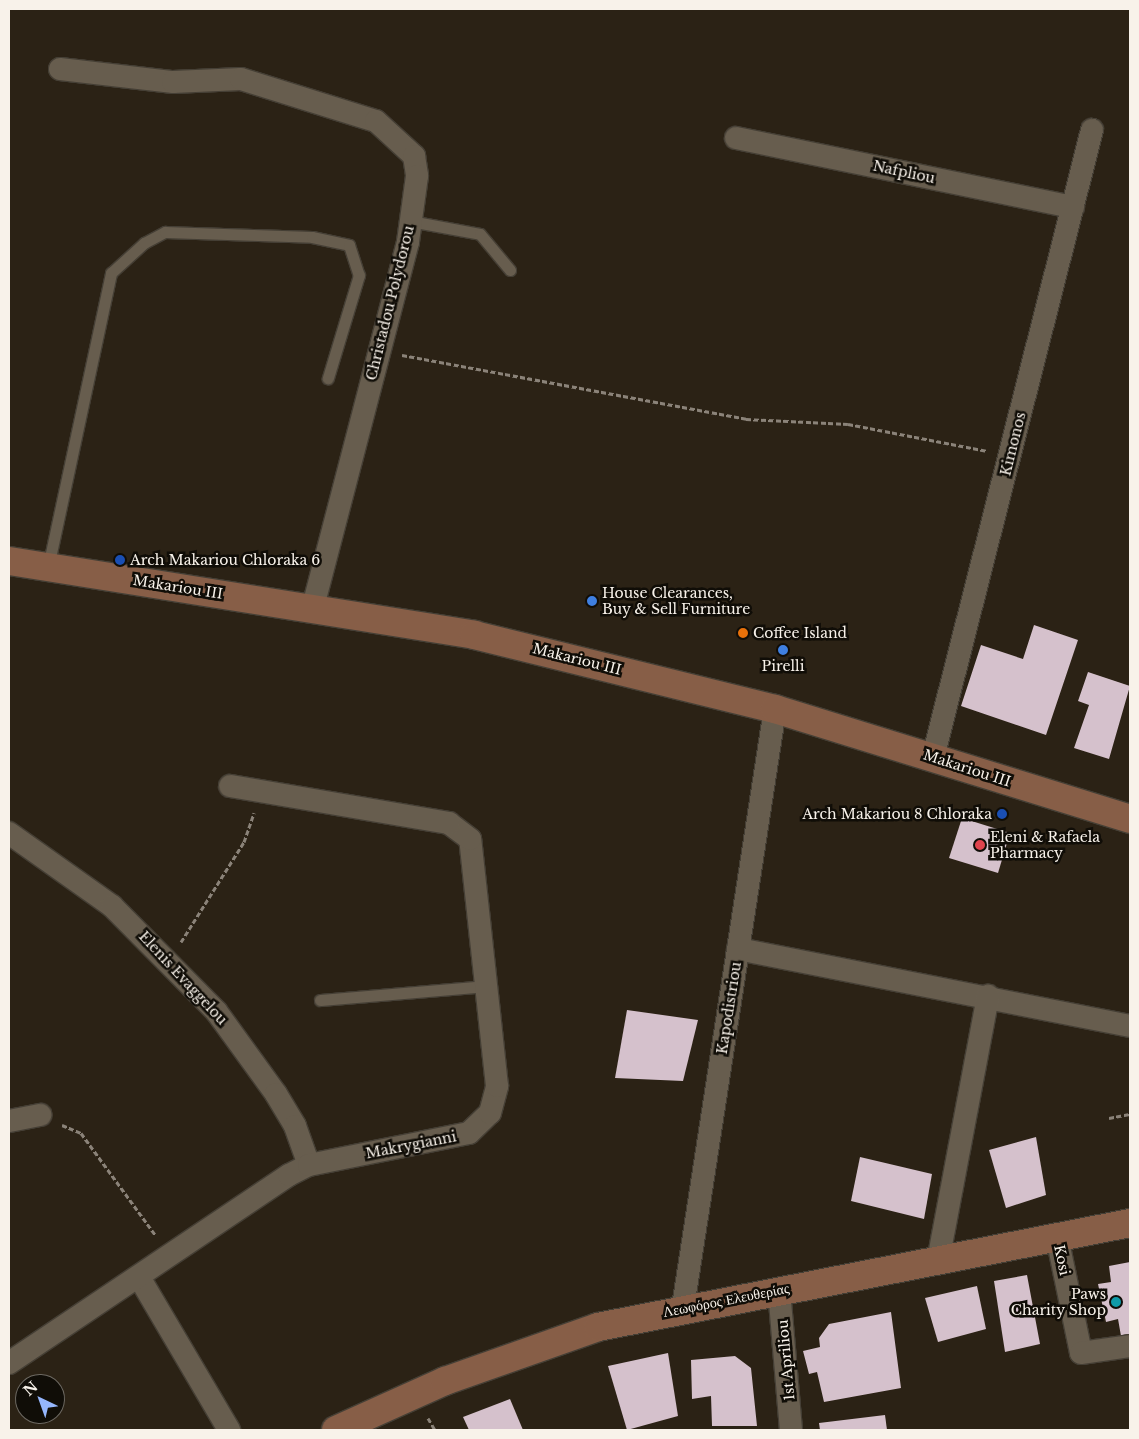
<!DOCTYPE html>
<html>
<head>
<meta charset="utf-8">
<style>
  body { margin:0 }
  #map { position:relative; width:1139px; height:1439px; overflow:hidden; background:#2b2215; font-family:"Libre Baskerville",serif }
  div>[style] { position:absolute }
  .building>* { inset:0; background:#d5c1cc }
  .path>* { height:3px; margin-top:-1.5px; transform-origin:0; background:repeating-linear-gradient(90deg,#8b8379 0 5px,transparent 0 7.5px) }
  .roads { filter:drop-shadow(1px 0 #453f35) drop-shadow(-1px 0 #453f35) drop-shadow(0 1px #453f35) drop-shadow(0 -1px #453f35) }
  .lane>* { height:11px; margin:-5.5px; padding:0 5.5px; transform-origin:5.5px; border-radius:5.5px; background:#675d4e }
  .street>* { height:22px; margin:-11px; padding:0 11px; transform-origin:11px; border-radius:11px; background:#675d4e }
  .secondary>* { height:28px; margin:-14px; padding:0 14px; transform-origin:14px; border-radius:14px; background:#875e47 }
  .dots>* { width:14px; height:14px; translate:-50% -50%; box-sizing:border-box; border:2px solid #100d07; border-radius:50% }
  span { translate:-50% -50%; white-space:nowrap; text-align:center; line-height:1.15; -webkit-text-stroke:5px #100d07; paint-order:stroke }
  .street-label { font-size:14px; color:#f8f2ea }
  .poi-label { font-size:14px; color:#f8f2ea }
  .left { translate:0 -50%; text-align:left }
  .right { translate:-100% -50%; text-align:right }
  .frame { position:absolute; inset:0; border:10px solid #f8f2ea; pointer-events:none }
  .north { position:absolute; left:15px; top:1374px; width:50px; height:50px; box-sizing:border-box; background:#100d07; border:1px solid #6d6962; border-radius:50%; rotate:318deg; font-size:14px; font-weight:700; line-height:20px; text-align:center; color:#f8f2ea }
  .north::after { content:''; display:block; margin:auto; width:18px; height:22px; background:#95b6fd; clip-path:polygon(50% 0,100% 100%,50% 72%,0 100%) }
</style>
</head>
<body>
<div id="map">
  <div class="building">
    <div style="clip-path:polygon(1034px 625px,1078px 640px,1046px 735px,961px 706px,981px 645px,1023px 659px)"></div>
    <div style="clip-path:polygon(1088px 672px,1130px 686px,1109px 759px,1074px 748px,1089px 705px,1078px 701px)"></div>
    <div style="clip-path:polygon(962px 818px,1010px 833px,998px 873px,949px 858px)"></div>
    <div style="clip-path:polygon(627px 1010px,698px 1020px,683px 1081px,615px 1078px)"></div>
    <div style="clip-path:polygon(1036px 1137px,1046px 1195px,1006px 1208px,989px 1150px)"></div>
    <div style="clip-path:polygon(860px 1157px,932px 1174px,924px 1219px,851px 1201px)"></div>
    <div style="clip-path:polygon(1130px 1262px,1130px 1334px,1121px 1336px,1118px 1319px,1106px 1322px,1098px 1284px,1111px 1282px,1109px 1266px)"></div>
    <div style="clip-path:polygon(1027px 1275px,1040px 1344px,1005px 1352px,994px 1281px)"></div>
    <div style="clip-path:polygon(977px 1286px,986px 1329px,938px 1342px,925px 1298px)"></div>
    <div style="clip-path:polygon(891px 1312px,901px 1388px,824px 1402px,817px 1372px,809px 1374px,803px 1351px,820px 1347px,819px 1338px,829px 1324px)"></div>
    <div style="clip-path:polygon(668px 1353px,678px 1416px,627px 1430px,608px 1366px)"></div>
    <div style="clip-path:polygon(735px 1356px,751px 1368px,757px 1426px,712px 1426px,711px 1396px,692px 1399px,691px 1360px)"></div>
    <div style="clip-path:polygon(510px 1399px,523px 1430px,469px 1430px,463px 1417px)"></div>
    <div style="clip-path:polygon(885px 1415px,887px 1430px,820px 1430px,819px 1423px)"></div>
  </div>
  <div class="path">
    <div style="left:402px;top:355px;width:350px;rotate:10.5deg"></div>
    <div style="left:746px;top:419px;width:102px;rotate:2.8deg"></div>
    <div style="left:848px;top:424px;width:142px;rotate:11deg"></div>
    <div style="left:181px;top:942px;width:118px;rotate:-57.8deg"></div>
    <div style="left:244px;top:842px;width:31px;rotate:-71deg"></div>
    <div style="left:1109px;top:1118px;width:21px;rotate:-11deg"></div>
    <div style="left:62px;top:1125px;width:21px;rotate:23deg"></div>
    <div style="left:81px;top:1133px;width:127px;rotate:53.9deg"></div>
    <div style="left:428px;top:1418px;width:14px;rotate:60deg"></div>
  </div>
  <div class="roads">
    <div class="lane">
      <div style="left:410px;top:221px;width:71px;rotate:10.5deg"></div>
      <div style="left:480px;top:234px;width:47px;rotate:50.2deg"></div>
      <div style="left:48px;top:567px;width:301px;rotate:-77.9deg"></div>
      <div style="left:111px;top:273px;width:45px;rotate:-42.3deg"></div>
      <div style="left:144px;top:243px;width:24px;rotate:-28deg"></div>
      <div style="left:165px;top:232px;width:147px;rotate:1.9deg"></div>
      <div style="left:312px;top:237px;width:38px;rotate:12deg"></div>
      <div style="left:349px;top:245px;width:32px;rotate:72deg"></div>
      <div style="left:359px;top:275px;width:108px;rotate:106.8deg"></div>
      <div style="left:320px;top:1000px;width:168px;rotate:-4.8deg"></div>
    </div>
    <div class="street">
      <div style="left:60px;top:69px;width:114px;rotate:6.6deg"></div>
      <div style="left:173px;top:82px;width:68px;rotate:-2.5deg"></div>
      <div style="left:241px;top:79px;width:141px;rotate:17.3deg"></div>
      <div style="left:376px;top:121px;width:52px;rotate:42.6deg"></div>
      <div style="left:414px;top:156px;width:20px;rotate:81deg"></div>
      <div style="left:417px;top:176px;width:67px;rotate:97.8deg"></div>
      <div style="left:408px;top:242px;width:378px;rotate:104.6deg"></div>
      <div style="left:736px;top:138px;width:344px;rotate:11.6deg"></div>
      <div style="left:933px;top:757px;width:647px;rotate:-75.77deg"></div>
      <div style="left:9px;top:833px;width:126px;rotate:35.3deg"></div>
      <div style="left:112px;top:906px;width:148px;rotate:45.3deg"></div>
      <div style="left:216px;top:1011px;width:102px;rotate:54.1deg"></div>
      <div style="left:276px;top:1094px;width:37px;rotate:59deg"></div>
      <div style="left:295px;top:1126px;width:41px;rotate:70.3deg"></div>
      <div style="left:738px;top:949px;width:399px;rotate:11.1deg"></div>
      <div style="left:9px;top:1121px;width:32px;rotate:-11deg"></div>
      <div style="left:1057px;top:1237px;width:118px;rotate:78.3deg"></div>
      <div style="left:1081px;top:1353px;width:49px;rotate:-8.1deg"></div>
      <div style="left:938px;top:1261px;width:270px;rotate:-79.3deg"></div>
      <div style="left:139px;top:1277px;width:178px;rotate:59.5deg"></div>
      <div style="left:779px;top:1290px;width:141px;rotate:85.1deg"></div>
      <div style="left:683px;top:1307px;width:605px;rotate:-81.25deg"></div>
      <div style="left:9px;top:1363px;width:337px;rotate:-33.9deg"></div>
      <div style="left:289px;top:1175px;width:22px;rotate:-27deg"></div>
      <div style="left:309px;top:1165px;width:163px;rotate:-11.3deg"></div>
      <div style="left:469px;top:1133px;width:29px;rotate:-44deg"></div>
      <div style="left:490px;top:1113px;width:28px;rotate:-75deg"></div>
      <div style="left:497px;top:1086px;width:248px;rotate:-96.2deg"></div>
      <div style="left:470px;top:839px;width:26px;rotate:-143deg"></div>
      <div style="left:449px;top:823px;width:222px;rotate:-170.4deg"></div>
    </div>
    <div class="secondary">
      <div style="left:9px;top:561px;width:471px;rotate:9deg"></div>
      <div style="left:474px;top:635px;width:310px;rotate:13.8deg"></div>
      <div style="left:775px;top:709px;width:372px;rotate:17.2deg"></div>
      <div style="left:336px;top:1430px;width:120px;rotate:-24.2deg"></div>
      <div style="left:445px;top:1381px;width:162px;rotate:-19.4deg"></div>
      <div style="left:598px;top:1327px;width:542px;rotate:-11.06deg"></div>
    </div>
  </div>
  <div class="dots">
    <div style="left:120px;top:560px;background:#1a4fb4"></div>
    <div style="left:592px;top:601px;background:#3f7fe0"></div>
    <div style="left:743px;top:633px;background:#e8710a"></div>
    <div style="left:783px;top:650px;background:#3f7fe0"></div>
    <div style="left:1002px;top:814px;background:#1a4fb4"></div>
    <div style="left:980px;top:845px;background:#e0444e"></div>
    <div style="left:1116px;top:1302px;background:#0f9aa8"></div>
  </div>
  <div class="street-label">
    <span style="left:904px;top:172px;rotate:12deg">Nafpliou</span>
    <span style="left:390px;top:303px;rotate:-76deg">Christadou Polydorou</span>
    <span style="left:1013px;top:444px;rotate:-76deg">Kimonos</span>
    <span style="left:178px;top:587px;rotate:9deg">Makariou III</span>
    <span style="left:577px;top:659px;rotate:14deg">Makariou III</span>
    <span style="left:967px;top:768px;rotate:18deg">Makariou III</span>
    <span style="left:183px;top:978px;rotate:47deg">Elenis Evaggelou</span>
    <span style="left:729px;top:1008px;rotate:-81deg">Kapodistriou</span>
    <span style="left:411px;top:1145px;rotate:-11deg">Makrygianni</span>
    <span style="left:1062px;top:1260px;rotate:78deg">Kosi</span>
    <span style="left:726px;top:1300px;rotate:-11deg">Λεωφόρος Ελευθερίας</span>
    <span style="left:786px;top:1360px;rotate:-95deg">1st Apriliou</span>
  </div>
  <div class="poi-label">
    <span class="left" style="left:130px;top:560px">Arch Makariou Chloraka 6</span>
    <span class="left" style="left:602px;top:601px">House Clearances,<br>Buy &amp; Sell Furniture</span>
    <span class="left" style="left:753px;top:633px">Coffee Island</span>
    <span style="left:783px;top:666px">Pirelli</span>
    <span class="right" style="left:992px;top:814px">Arch Makariou 8 Chloraka</span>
    <span class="left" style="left:990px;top:845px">Eleni &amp; Rafaela<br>Pharmacy</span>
    <span class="right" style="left:1106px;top:1302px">Paws<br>Charity Shop</span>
  </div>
  <div class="frame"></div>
  <div class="north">N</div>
</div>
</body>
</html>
